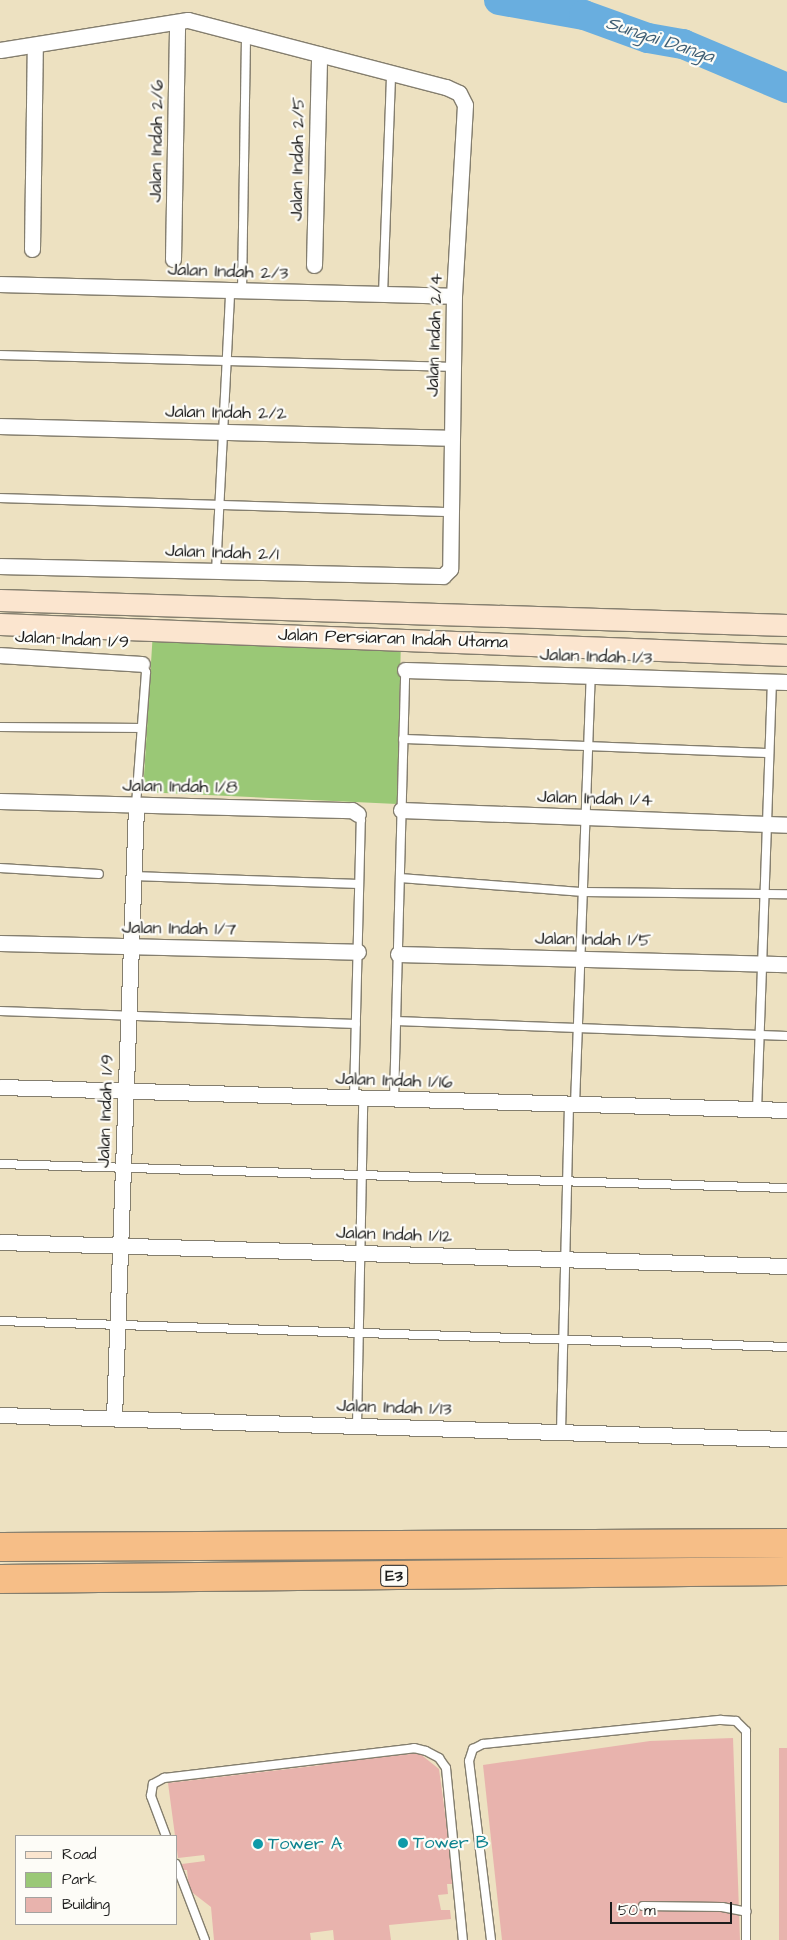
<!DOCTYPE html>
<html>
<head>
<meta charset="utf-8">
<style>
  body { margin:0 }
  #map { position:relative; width:787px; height:1940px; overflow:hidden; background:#ede1c1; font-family:"Architects Daughter",sans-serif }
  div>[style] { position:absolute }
  .green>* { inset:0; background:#9ac876 }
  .river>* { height:30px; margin:-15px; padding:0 15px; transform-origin:15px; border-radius:15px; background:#69aedf }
  .building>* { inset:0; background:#e8b3ad }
  .roads { filter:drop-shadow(1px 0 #847e6e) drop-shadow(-1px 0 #847e6e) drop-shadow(0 1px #847e6e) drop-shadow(0 -1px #847e6e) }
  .service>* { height:8px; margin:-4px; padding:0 4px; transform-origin:4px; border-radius:4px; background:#fff }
  .minor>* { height:15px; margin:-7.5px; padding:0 7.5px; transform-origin:7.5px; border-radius:7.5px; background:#fff }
  .secondary>* { height:21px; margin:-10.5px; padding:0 10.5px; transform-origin:10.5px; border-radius:10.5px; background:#fbe5cf }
  .motorway>* { height:28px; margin:-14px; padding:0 14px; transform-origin:14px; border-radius:14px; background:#f6be87 }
  .dots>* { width:14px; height:14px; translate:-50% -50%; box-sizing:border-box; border:2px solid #fdfcf7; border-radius:50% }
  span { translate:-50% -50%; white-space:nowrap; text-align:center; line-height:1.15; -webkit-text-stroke:4.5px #fdfcf7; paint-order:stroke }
  .shield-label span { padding:1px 4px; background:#fdfcf7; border:1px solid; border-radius:4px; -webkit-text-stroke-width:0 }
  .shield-label { font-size:16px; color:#1c1c1c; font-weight:700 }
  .street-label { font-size:18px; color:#1c1c1c }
  .culture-label { font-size:18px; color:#0d838f }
  .left { translate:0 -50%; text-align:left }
  .water-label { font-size:19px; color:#3f5e74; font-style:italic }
  .legend { position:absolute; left:15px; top:1835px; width:162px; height:90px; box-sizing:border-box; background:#fdfcf7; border:1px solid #a3a29f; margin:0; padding:6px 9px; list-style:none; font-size:15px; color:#1c1c1c }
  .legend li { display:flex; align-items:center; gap:10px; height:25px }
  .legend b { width:25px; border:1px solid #a3a29f }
  .scale { position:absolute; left:610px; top:1902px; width:122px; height:22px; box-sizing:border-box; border:2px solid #1c1c1c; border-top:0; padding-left:6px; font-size:15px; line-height:18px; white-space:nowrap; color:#1c1c1c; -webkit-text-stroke:4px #fdfcf7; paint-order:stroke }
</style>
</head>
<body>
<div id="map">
  <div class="green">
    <div style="clip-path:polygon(153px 631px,401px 639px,397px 804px,143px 792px)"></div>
  </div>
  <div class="river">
    <div style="left:499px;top:0;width:86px;rotate:10deg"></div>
    <div style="left:584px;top:15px;width:68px;rotate:19.8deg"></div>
    <div style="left:648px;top:38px;width:36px;rotate:10deg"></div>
    <div style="left:683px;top:44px;width:113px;rotate:22.9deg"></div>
  </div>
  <div class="building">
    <div style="clip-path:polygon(733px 1738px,740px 1940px,502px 1940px,483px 1765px,650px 1741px)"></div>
    <div style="clip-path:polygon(779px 1748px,787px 1748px,787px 1940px,779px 1940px)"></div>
    <div style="clip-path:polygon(419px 1753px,439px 1769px,453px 1872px,453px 1884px,447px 1884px,448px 1894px,438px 1895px,441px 1910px,450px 1910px,451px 1919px,389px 1925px,391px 1940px,334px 1940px,333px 1930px,310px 1933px,311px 1940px,214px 1940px,211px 1907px,189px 1890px,187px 1870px,182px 1870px,182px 1864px,205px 1861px,204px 1855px,178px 1858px,168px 1783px,322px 1765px,321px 1760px,355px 1756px,356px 1760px)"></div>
  </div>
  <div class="roads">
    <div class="service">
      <div style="left:242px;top:292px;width:257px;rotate:-89.1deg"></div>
      <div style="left:383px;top:295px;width:222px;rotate:-87.9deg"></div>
      <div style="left:0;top:355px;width:452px;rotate:1.5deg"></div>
      <div style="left:0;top:498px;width:450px;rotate:1.8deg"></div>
      <div style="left:216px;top:572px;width:280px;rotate:-87.1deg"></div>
      <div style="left:0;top:727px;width:141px;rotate:0.4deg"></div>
      <div style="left:403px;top:739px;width:366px;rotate:2.2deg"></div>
      <div style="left:136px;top:805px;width:133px;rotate:-85.7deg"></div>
      <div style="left:146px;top:672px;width:9px;rotate:-117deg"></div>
      <div style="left:0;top:868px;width:99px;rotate:3.5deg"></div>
      <div style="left:133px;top:876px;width:226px;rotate:2deg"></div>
      <div style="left:400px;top:878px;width:184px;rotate:4.4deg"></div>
      <div style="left:583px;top:892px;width:204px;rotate:0.6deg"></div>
      <div style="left:0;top:1011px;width:356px;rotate:2.1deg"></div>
      <div style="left:396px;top:1021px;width:391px;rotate:2.2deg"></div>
      <div style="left:354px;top:1098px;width:278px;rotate:-88.6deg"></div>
      <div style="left:361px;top:820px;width:7px;rotate:-117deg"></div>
      <div style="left:394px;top:1100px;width:430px;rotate:-88.5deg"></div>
      <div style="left:575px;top:1105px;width:429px;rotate:-87.9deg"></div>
      <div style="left:757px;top:1110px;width:429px;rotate:-88deg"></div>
      <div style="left:0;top:1164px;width:787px;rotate:1.75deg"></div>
      <div style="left:0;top:1321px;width:787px;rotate:1.89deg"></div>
      <div style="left:357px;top:1426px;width:327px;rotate:-88.9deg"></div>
      <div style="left:561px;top:1432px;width:327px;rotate:-88.6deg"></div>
      <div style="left:166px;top:1836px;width:43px;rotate:-110.6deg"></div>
      <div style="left:151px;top:1796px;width:12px;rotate:-81deg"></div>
      <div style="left:153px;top:1784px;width:13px;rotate:-29deg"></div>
      <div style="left:164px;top:1778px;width:252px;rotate:-6.8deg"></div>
      <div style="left:414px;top:1748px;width:12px;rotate:14deg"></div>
      <div style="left:426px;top:1751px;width:15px;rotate:28deg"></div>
      <div style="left:439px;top:1758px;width:12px;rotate:55deg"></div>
      <div style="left:446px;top:1768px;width:173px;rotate:84.4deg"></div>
      <div style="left:176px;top:1864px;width:81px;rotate:69.1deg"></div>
      <div style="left:643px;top:1906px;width:79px;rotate:0.7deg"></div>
      <div style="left:722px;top:1907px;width:25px;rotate:11deg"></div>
      <div style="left:491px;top:1940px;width:180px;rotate:-97deg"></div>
      <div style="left:469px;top:1761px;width:13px;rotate:-72deg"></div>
      <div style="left:473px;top:1749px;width:11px;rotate:-27deg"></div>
      <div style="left:483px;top:1744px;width:239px;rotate:-5.8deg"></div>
      <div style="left:721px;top:1720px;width:15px;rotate:4deg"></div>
      <div style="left:736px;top:1721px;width:14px;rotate:45deg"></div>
      <div style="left:746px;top:1731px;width:209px;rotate:90deg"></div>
    </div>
    <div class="minor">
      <div style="left:0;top:50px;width:190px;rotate:-9.1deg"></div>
      <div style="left:188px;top:20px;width:267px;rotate:14.6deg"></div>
      <div style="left:446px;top:87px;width:14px;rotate:25deg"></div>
      <div style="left:459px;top:93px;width:13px;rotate:63deg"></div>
      <div style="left:465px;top:105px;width:191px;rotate:93.3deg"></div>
      <div style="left:454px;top:296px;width:273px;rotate:90.8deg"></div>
      <div style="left:450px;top:569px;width:10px;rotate:135deg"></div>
      <div style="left:443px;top:576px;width:443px;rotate:-178.7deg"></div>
      <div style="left:32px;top:249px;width:204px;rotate:-89.2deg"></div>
      <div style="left:173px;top:259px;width:236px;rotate:-89deg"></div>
      <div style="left:314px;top:265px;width:211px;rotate:-88.6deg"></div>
      <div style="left:0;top:284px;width:454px;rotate:1.5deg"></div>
      <div style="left:0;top:426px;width:450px;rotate:1.5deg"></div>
      <div style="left:0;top:655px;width:142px;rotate:3.6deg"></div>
      <div style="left:405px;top:670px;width:382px;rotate:1.8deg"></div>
      <div style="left:0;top:801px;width:352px;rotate:1.5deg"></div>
      <div style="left:352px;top:810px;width:7px;rotate:34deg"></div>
      <div style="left:401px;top:810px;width:386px;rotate:2.2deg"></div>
      <div style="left:0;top:943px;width:358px;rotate:1.4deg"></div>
      <div style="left:398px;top:954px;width:389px;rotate:1.5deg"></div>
      <div style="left:0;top:1087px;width:787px;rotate:1.67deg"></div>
      <div style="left:0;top:1242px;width:787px;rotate:1.75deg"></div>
      <div style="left:0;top:1415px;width:787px;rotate:1.75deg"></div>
      <div style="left:114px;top:1418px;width:613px;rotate:-87.94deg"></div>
    </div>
    <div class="secondary">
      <div style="left:0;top:600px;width:787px;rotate:1.82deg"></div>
      <div style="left:0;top:624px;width:788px;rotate:2.26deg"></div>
    </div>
    <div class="motorway">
      <div style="left:0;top:1547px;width:787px;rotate:-0.29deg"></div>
      <div style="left:0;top:1579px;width:787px;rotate:-0.58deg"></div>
    </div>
  </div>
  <div class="dots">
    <div style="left:403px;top:1843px;background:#0f9aa8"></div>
    <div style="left:258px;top:1844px;background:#0f9aa8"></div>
  </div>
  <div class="shield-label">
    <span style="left:394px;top:1576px">E3</span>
  </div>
  <div class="street-label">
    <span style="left:157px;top:141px;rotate:-89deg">Jalan Indah 2/6</span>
    <span style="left:298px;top:159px;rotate:-89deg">Jalan Indah 2/5</span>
    <span style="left:228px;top:272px;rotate:2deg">Jalan Indah 2/3</span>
    <span style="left:435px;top:335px;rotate:-88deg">Jalan Indah 2/4</span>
    <span style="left:226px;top:413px;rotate:1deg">Jalan Indah 2/2</span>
    <span style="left:222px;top:553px;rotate:2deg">Jalan Indah 2/1</span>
    <span style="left:393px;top:639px;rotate:2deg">Jalan Persiaran Indah Utama</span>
    <span style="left:72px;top:640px;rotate:3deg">Jalan Indan 1/9</span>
    <span style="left:596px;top:657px;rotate:2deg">Jalan Indah 1/3</span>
    <span style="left:180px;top:787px;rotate:1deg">Jalan Indah 1/8</span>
    <span style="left:595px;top:799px;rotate:2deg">Jalan Indah 1/4</span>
    <span style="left:179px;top:929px;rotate:1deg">Jalan Indah 1/7</span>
    <span style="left:593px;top:940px;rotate:1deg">Jalan Indah 1/5</span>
    <span style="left:394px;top:1081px;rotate:2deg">Jalan Indah 1/16</span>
    <span style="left:106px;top:1111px;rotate:-88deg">Jalan Indah 1/9</span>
    <span style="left:394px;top:1235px;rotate:2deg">Jalan Indah 1/12</span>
    <span style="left:394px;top:1408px;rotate:2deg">Jalan Indah 1/13</span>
  </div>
  <div class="culture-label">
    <span class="left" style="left:413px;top:1843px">Tower B</span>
    <span class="left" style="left:268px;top:1844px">Tower A</span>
  </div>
  <div class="water-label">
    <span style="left:660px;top:40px;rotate:18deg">Sungai Danga</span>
  </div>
  <ul class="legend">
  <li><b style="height:6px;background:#fbe5cf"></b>Road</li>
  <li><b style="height:14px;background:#9ac876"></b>Park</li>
  <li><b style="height:14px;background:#e8b3ad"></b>Building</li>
  </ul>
  <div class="scale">50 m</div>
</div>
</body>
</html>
